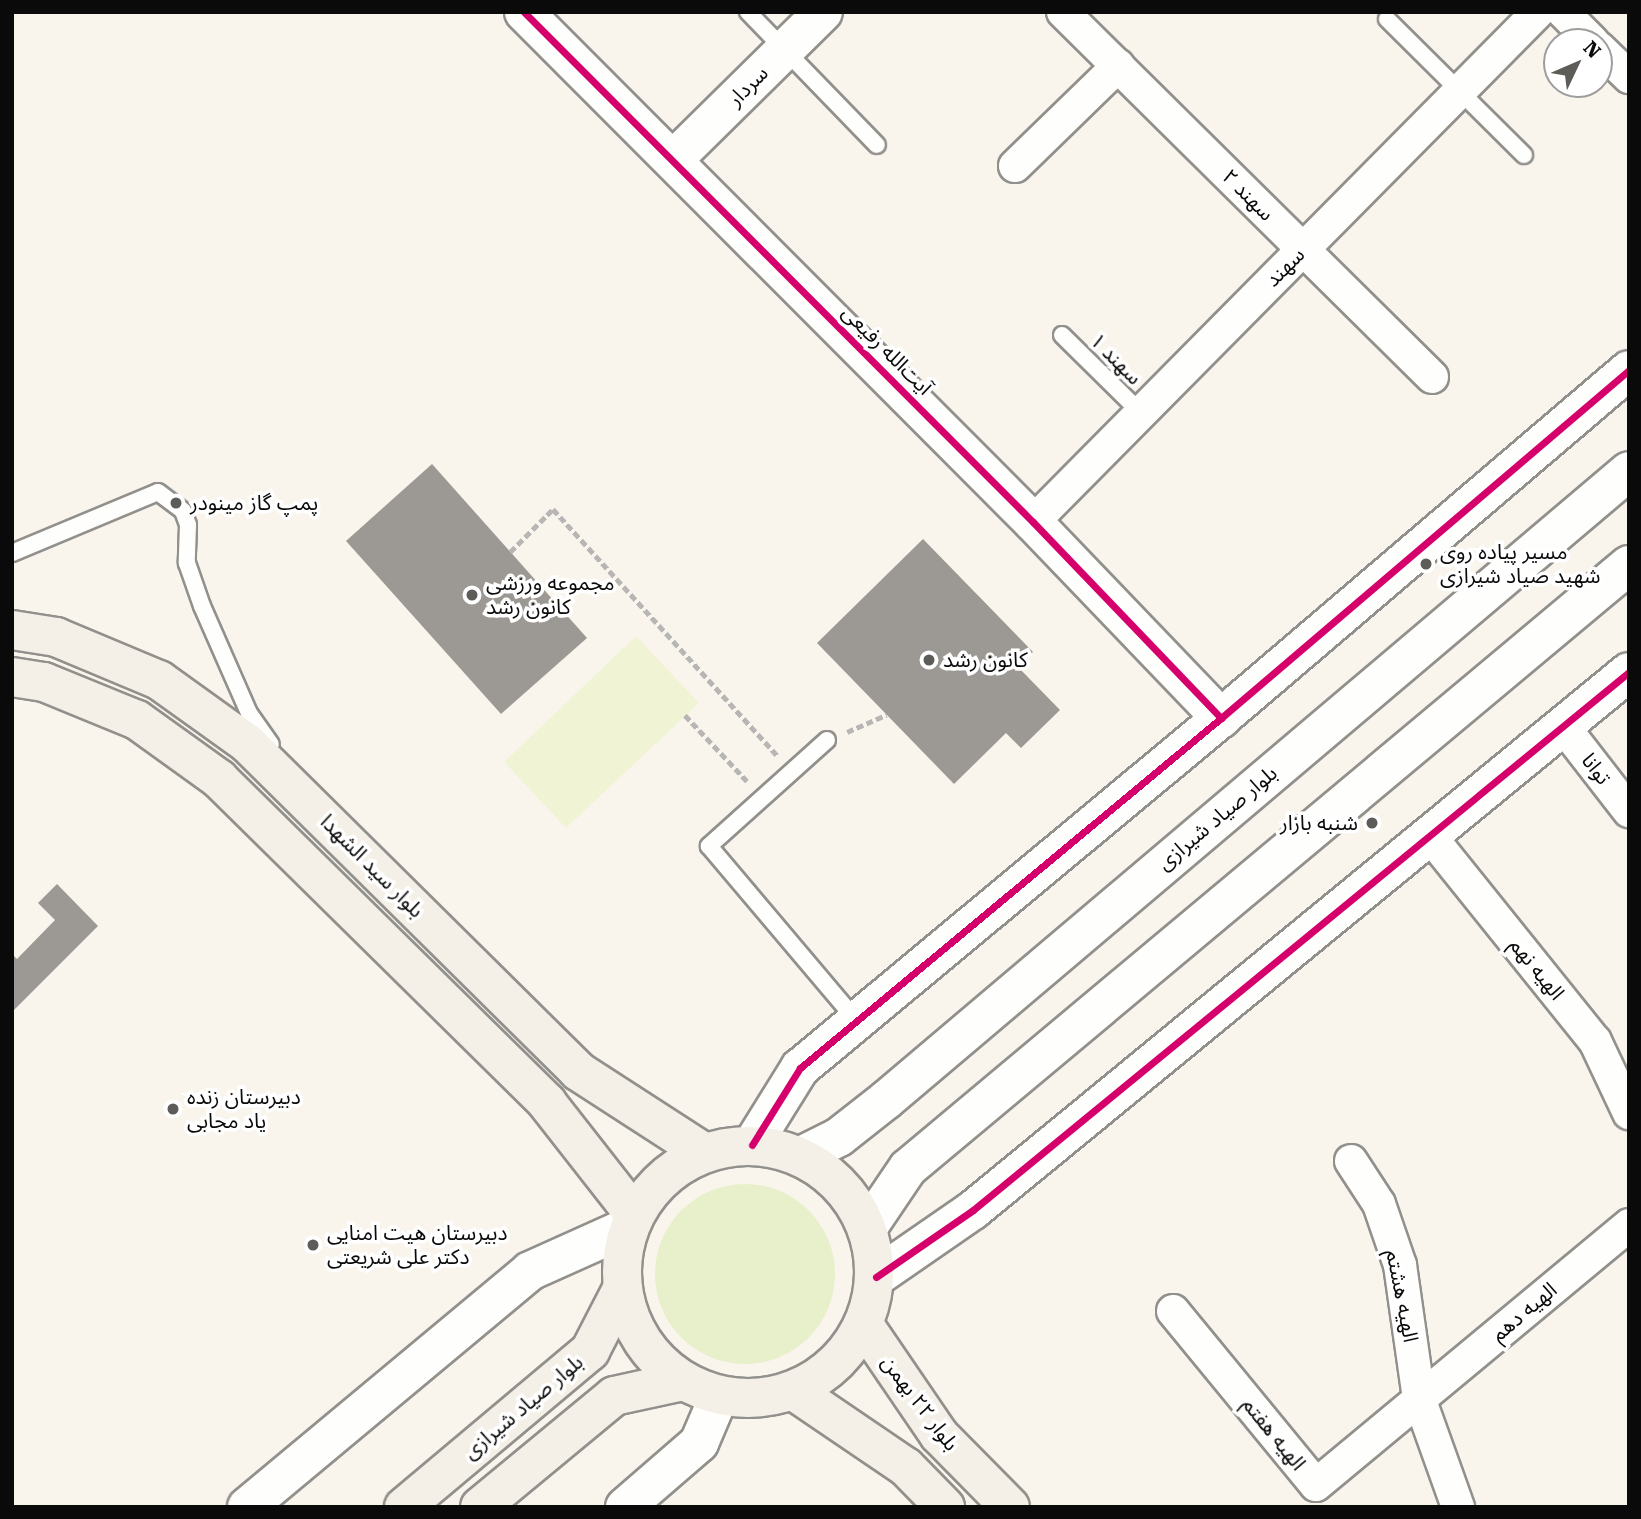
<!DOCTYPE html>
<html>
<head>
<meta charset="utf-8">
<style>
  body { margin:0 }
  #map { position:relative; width:1641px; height:1519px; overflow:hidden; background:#f9f5ed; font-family:"Roboto Serif","Noto Sans Arabic",serif }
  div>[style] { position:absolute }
  .green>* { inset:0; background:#e8f0cb }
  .round { border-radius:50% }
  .pitch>* { inset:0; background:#f1f3d5 }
  .building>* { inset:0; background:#9c9893 }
  .path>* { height:4.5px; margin-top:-2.25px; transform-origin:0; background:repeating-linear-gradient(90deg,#b7b6b5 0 7px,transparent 0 10.5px) }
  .roads { filter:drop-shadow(2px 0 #92908c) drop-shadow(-2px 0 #92908c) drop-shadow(0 2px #92908c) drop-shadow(0 -2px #92908c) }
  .service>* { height:16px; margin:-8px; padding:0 8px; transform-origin:8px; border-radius:8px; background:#fefefc }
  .minor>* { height:32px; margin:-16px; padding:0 16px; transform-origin:16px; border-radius:16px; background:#fefefc }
  .tertiary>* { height:38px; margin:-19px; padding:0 19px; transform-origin:19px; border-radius:19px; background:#fefefc }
  .secondary>* { height:38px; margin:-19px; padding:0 19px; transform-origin:19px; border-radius:19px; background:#f4f0e7 }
  .secondary>.ring { margin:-19px; padding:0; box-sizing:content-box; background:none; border:38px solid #f4f0e7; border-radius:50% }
  .cycleway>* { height:7px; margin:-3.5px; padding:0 3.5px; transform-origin:3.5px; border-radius:3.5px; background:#d6006c }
  .dots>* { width:19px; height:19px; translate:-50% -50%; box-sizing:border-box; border:4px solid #fff; border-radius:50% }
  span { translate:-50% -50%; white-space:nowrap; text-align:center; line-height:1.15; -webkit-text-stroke:7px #fff; paint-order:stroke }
  .street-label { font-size:21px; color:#0a0a0a }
  .poi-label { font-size:21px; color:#0a0a0a }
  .left { translate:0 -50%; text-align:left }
  .right { translate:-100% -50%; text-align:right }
  .frame { position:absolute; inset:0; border:14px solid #0a0a0a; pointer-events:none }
  .north { position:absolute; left:1543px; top:28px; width:70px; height:70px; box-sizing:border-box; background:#fff; border:2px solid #9d9d9d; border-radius:50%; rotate:46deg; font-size:19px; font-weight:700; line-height:28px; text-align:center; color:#0a0a0a }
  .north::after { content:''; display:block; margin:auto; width:24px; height:32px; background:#5e5c59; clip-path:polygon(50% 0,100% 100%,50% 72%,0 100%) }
</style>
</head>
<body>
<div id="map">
  <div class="green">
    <div class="round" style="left:655px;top:1184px;width:180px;height:180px"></div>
  </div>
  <div class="pitch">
    <div style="clip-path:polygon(636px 636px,699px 703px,566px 828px,504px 762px)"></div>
  </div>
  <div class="building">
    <div style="clip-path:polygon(432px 464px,587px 638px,501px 714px,346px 541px)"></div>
    <div style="clip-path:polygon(923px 539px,1033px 652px,1018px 667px,1060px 710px,1021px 748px,1006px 733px,954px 784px,817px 643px)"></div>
    <div style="clip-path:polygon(57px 884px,98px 926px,12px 1012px,12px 954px,17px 959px,55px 920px,38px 903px)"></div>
  </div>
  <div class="path">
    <div style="left:510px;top:552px;width:61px;rotate:-45deg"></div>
    <div style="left:553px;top:509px;width:334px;rotate:47.7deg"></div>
    <div style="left:685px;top:715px;width:91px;rotate:46.8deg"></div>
    <div style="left:847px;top:732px;width:43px;rotate:-23.6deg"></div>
  </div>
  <div class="roads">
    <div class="service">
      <div style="left:748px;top:12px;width:185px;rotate:45.9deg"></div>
      <div style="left:1387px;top:19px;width:193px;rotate:44.8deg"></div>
      <div style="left:1062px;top:335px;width:111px;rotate:44.6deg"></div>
      <div style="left:12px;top:553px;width:158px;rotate:-22.7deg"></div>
      <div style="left:158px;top:492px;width:31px;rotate:37deg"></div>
      <div style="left:183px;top:511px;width:15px;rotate:70deg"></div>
      <div style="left:188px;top:525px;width:38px;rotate:92deg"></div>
      <div style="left:187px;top:563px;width:46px;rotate:70.8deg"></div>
      <div style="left:202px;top:606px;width:117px;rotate:66.3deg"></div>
      <div style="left:249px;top:713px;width:38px;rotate:55deg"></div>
      <div style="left:827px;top:740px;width:159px;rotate:138.1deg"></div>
      <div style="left:709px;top:846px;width:229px;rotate:49.8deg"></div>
    </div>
    <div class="minor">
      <div style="left:1063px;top:12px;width:519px;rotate:44.69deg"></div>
      <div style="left:1563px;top:12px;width:42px;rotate:45deg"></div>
      <div style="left:1599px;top:48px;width:42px;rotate:44deg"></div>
      <div style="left:1015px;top:166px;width:144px;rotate:-44.2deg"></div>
      <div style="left:1033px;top:522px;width:718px;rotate:-45.28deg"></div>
      <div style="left:1563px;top:726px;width:108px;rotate:52.2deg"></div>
      <div style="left:1430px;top:836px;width:263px;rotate:51.2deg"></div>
      <div style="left:1595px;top:1041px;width:80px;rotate:64.7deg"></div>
      <div style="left:1351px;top:1161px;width:51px;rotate:56.9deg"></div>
      <div style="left:1379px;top:1204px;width:65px;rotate:71deg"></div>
      <div style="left:1400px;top:1265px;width:134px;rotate:81.9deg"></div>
      <div style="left:1419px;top:1398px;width:116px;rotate:70.3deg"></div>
      <div style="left:1173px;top:1311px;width:225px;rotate:50.6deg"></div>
      <div style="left:1316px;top:1485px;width:407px;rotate:-39.7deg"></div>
    </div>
    <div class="tertiary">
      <div style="left:524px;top:12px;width:721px;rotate:45.06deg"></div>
      <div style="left:1033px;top:522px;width:272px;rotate:46.2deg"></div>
      <div style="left:674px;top:159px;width:209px;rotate:-44.6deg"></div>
      <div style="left:752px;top:1145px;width:91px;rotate:-58.1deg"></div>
      <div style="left:800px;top:1068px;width:547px;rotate:-39.74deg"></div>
      <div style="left:1221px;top:718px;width:536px;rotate:-40.46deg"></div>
      <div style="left:801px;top:1156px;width:42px;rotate:-26.6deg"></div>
      <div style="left:839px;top:1137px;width:60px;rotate:-38.2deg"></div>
      <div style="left:886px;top:1100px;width:973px;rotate:-40.25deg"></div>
      <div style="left:868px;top:1227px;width:71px;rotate:-55.9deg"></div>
      <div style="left:908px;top:1168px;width:940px;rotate:-39.91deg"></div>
      <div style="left:876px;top:1277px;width:118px;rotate:-34.6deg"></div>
      <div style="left:973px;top:1210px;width:848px;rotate:-39.36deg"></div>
      <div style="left:247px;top:1507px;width:368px;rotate:-39.8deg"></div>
      <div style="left:530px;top:1271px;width:107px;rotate:-24.2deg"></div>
      <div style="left:625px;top:1507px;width:98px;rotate:-40.9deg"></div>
      <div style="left:699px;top:1443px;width:51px;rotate:-66.9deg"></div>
    </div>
    <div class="secondary">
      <div style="left:12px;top:630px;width:45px;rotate:9deg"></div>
      <div style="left:56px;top:637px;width:112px;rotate:22.7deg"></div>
      <div style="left:159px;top:680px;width:110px;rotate:35.7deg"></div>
      <div style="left:248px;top:744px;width:465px;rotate:44.7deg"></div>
      <div style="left:578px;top:1071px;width:149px;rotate:32.9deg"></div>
      <div style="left:12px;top:677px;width:32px;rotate:9deg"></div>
      <div style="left:44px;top:682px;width:100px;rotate:22.2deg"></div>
      <div style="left:137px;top:720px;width:101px;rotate:35.7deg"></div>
      <div style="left:219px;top:779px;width:461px;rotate:44.6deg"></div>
      <div style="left:547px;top:1103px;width:141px;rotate:51.9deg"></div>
      <div class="ring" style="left:622px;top:1146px;width:214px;height:214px"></div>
      <div style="left:864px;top:1325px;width:133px;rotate:55.7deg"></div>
      <div style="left:939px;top:1435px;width:101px;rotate:45.4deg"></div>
      <div style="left:794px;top:1391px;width:135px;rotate:34.2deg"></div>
      <div style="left:906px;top:1467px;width:56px;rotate:45.7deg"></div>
      <div style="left:404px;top:1507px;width:243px;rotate:-40deg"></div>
      <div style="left:590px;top:1351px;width:70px;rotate:-62.7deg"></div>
      <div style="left:480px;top:1507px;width:174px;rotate:-39.6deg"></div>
      <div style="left:614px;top:1396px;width:71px;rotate:-12.3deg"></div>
    </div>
  </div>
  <div class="cycleway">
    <div style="left:524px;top:12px;width:721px;rotate:45.06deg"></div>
    <div style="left:1033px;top:522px;width:272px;rotate:46.2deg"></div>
    <div style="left:752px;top:1145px;width:91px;rotate:-58.1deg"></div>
    <div style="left:800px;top:1068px;width:547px;rotate:-39.74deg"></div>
    <div style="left:1221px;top:718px;width:536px;rotate:-40.46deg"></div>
    <div style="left:876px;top:1277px;width:118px;rotate:-34.6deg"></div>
    <div style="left:973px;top:1210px;width:848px;rotate:-39.36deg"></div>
  </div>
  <div class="dots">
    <div style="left:176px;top:503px;background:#5e5c59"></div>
    <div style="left:1426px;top:564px;background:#5e5c59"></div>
    <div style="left:472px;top:595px;background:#5e5c59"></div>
    <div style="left:929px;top:660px;background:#5e5c59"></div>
    <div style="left:1372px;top:823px;background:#5e5c59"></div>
    <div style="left:173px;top:1109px;background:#5e5c59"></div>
    <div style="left:313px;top:1245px;background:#5e5c59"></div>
  </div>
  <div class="street-label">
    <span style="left:748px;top:86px;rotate:-45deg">سردار</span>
    <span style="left:1248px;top:195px;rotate:45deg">سهند ۲</span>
    <span style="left:1285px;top:267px;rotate:-45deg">سهند</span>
    <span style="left:887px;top:350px;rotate:45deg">آیت‌الله رفیعی</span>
    <span style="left:1116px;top:359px;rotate:45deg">سهند ۱</span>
    <span style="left:1596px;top:769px;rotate:52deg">توانا</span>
    <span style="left:1217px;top:818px;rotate:-40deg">بلوار صیاد شیرازی</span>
    <span style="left:372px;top:866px;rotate:45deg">بلوار سید الشهدا</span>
    <span style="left:1537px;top:969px;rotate:51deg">الهیه نهم</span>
    <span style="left:1402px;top:1296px;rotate:79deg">الهیه هشتم</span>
    <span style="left:1524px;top:1312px;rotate:-40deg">الهیه دهم</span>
    <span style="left:920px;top:1403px;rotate:53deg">بلوار ۲۲ بهمن</span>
    <span style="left:523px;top:1407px;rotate:-40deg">بلوار صیاد شیرازی</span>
    <span style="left:1274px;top:1434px;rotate:51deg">الهیه هفتم</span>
  </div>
  <div class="poi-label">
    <span class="left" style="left:190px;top:503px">پمپ گاز مینودر</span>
    <span class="left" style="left:1440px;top:564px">مسیر پیاده روی<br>شهید صیاد شیرازی</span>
    <span class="left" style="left:486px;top:595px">مجموعه ورزشی<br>کانون رشد</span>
    <span class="left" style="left:943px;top:660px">کانون رشد</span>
    <span class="right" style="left:1358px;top:823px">شنبه بازار</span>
    <span class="left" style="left:187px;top:1109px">دبیرستان زنده<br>یاد مجابی</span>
    <span class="left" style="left:327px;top:1245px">دبیرستان هیت امنایی<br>دکتر علی شریعتی</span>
  </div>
  <div class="frame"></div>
  <div class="north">N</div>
</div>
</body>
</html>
